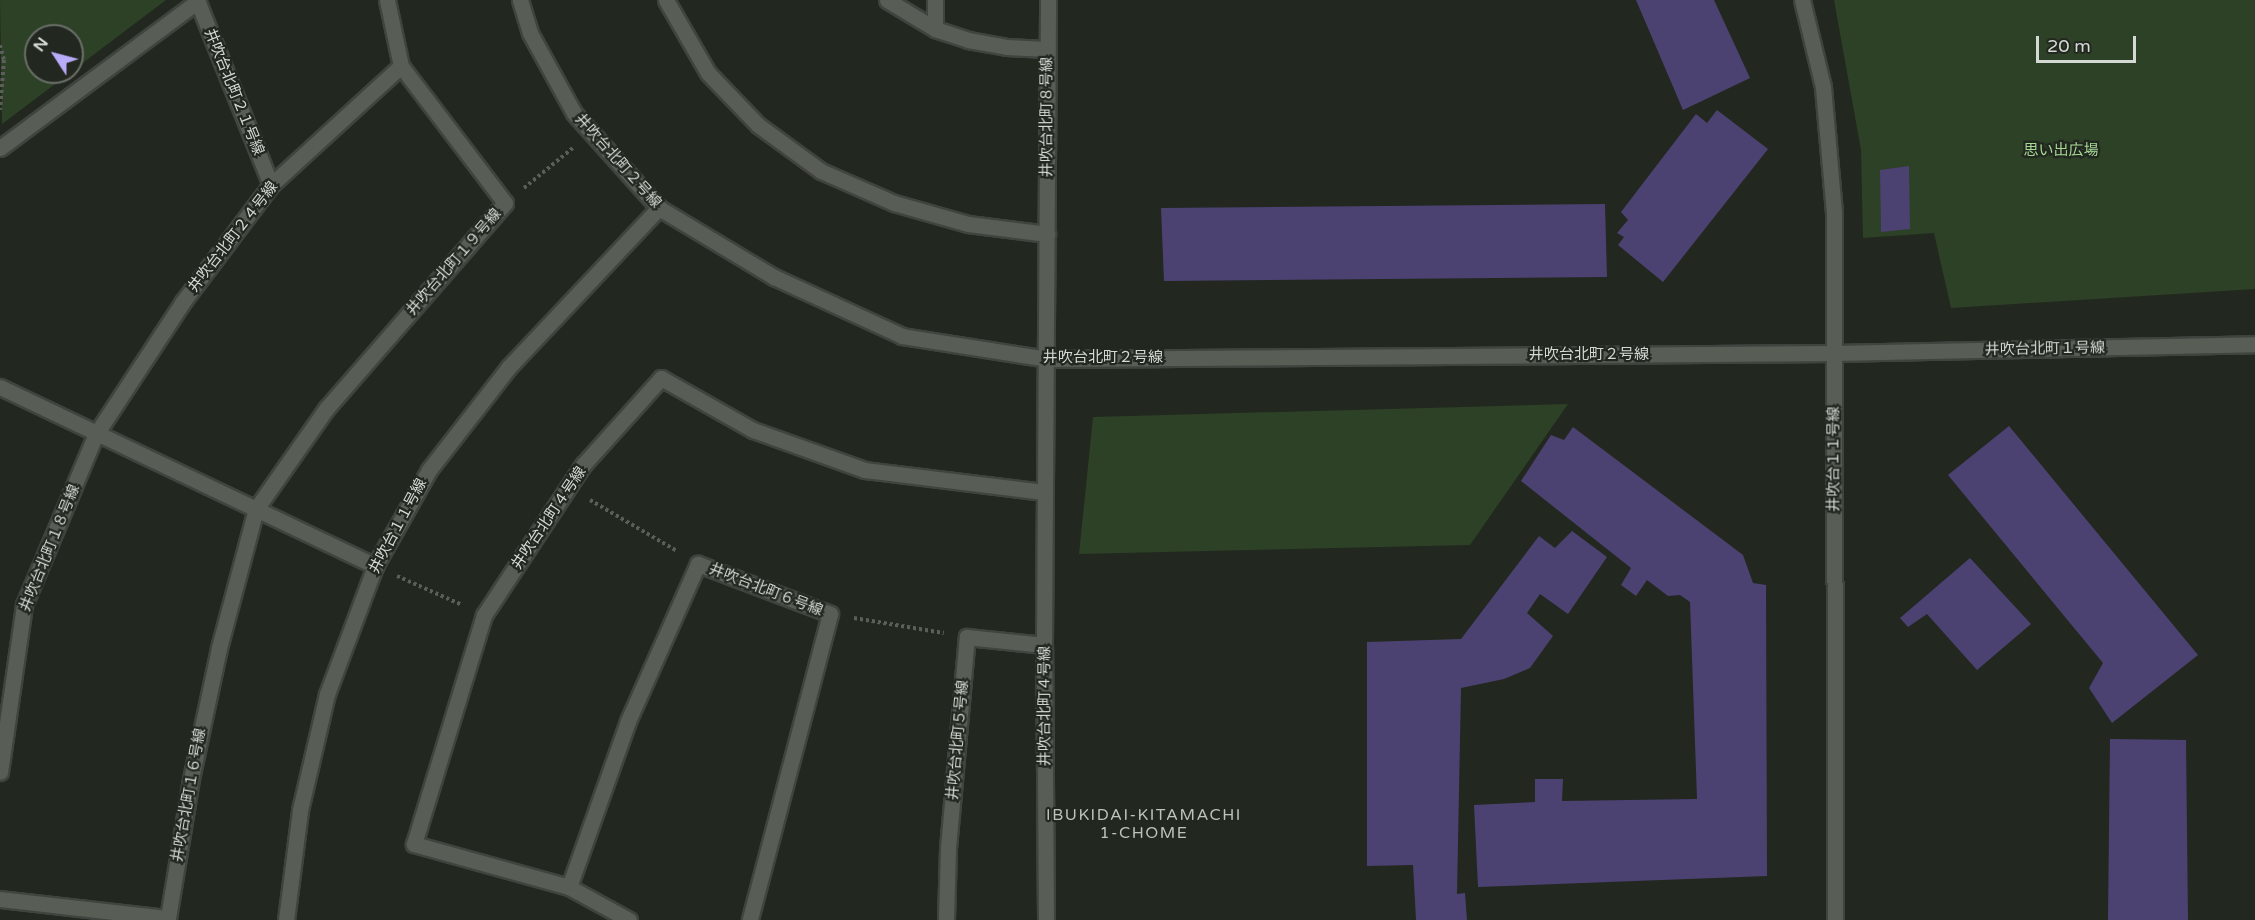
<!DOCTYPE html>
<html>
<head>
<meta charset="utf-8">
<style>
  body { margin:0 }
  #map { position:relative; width:2255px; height:920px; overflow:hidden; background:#222720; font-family:"Varela Round","Noto Sans JP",sans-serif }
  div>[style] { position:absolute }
  .green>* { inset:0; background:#2c4125 }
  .building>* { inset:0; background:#4b4271 }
  .path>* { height:4px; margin-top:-2px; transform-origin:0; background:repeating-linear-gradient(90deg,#5a5f59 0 3px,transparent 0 6px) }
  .roads { filter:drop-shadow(2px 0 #40443f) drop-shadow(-2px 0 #40443f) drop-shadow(0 2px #40443f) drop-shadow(0 -2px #40443f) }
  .minor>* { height:15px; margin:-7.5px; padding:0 7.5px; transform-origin:7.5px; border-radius:7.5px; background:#585e56 }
  .tertiary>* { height:15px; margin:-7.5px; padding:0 7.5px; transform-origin:7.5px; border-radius:7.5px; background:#585e56 }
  span { translate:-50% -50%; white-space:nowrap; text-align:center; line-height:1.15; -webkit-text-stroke:4.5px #222720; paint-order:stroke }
  .street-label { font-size:15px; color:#d5d9d4 }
  .park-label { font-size:15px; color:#a5d994 }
  .neighbourhood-label { font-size:16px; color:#bdc3ba; letter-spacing:1.5px }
  .north { position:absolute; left:24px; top:24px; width:60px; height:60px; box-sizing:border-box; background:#222720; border:2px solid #6a6e68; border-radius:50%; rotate:306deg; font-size:16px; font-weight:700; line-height:24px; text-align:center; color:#d5d9d4 }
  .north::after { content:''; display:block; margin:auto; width:21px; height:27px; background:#b8abf7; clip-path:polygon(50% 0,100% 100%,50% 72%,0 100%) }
  .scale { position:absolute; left:2036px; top:36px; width:100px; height:27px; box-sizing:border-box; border:3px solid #d5d9d4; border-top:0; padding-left:8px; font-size:18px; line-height:21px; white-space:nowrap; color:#d5d9d4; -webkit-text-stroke:4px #222720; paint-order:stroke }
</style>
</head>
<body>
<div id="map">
  <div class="green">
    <div style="clip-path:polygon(0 0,166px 0,72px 71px,72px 36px,36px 36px,36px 72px,71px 72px,2px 124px)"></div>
    <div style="clip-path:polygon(1834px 0,2255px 0,2255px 289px,1951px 308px,1934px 233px,1863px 238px,1861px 150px)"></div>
    <div style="clip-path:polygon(1568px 404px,1470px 545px,1079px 554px,1093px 417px)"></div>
  </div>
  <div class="building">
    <div style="clip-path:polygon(1636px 0,1714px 0,1750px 78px,1683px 110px)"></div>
    <div style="clip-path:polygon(1717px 110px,1768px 149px,1663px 282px,1618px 245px,1624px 237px,1617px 233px,1628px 220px,1621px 212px,1696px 114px,1707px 123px)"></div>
    <div style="clip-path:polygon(1909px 166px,1910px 229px,1881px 232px,1880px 170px)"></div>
    <div style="clip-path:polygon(1605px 204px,1607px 277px,1164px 281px,1161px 208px)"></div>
    <div style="clip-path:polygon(2009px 426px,2198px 655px,2112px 723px,2089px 688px,2103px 663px,1948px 475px)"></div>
    <div style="clip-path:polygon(1573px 427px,1743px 555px,1753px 583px,1766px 585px,1767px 876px,1478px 887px,1474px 805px,1535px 802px,1535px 779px,1563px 779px,1562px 801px,1697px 799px,1690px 602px,1680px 595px,1668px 596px,1647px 580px,1636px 596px,1621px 585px,1631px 568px,1521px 481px,1551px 435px,1564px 440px)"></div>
    <div style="clip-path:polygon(1572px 531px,1607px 557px,1568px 614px,1540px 594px,1527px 613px,1553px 636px,1530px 668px,1504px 679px,1461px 688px,1457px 894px,1465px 893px,1467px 920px,1416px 920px,1413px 865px,1367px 866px,1367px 642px,1461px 639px,1539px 536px,1555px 548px)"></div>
    <div style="clip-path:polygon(1970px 558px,2031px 624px,1977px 670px,1927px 614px,1908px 627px,1900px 618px)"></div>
    <div style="clip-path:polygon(2110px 739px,2186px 740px,2188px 920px,2108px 920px)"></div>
  </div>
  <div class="path">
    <div style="left:0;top:45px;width:16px;rotate:75deg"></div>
    <div style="left:4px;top:60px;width:50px;rotate:94.6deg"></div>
    <div style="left:524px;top:188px;width:65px;rotate:-39.4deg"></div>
    <div style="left:590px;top:500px;width:101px;rotate:30.4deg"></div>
    <div style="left:397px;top:576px;width:71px;rotate:24deg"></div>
    <div style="left:854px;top:618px;width:91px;rotate:9.5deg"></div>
  </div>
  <div class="roads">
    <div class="minor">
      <div style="left:197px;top:0;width:199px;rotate:68.2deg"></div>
      <div style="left:666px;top:0;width:84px;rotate:60.1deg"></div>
      <div style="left:708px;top:73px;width:72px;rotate:46.1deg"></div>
      <div style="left:758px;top:125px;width:78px;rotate:36.1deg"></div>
      <div style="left:821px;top:171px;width:80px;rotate:23.7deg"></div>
      <div style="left:894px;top:203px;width:77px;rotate:15.8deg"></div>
      <div style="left:968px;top:224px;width:80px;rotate:7.2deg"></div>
      <div style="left:887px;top:0;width:56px;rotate:31.1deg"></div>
      <div style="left:935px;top:29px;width:35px;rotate:18deg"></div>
      <div style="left:968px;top:40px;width:39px;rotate:10deg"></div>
      <div style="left:1006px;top:47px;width:41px;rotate:2.8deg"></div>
      <div style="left:935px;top:29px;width:29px;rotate:-90deg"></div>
      <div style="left:0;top:148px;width:247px;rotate:-36.6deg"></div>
      <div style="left:0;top:387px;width:416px;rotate:25.5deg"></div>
      <div style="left:0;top:772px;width:169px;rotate:-81.8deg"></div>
      <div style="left:24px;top:605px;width:186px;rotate:-67.2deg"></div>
      <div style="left:96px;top:434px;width:157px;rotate:-56.7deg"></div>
      <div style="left:182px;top:303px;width:148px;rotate:-53deg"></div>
      <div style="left:271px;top:185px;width:176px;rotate:-42.5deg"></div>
      <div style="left:569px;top:887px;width:176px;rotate:-70.4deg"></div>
      <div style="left:628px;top:721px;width:172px;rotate:-66deg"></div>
      <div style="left:698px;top:564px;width:141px;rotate:20.7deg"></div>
      <div style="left:830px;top:614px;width:316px;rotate:104.7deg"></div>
      <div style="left:0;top:899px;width:169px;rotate:6.5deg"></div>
      <div style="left:168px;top:918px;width:141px;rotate:-80.6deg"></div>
      <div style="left:191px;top:779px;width:134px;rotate:-77.9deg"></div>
      <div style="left:219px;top:648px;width:144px;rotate:-75.1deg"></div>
      <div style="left:256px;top:509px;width:122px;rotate:-55deg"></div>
      <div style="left:326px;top:409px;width:273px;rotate:-49deg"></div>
      <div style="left:505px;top:203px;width:172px;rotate:-127.2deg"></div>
      <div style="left:401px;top:66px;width:67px;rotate:-102deg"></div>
      <div style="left:629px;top:920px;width:68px;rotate:-151.2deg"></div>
      <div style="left:569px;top:887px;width:161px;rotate:-164.5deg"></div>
      <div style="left:414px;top:844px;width:239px;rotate:-73deg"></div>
      <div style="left:484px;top:615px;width:180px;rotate:-56.6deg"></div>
      <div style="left:583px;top:465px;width:117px;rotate:-48.1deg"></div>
      <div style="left:661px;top:378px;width:106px;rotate:29.5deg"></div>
      <div style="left:753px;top:430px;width:119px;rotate:19.7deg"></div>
      <div style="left:865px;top:470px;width:181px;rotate:7deg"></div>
      <div style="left:946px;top:920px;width:72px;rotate:-88.4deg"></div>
      <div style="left:948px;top:848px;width:212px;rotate:-84.9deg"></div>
      <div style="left:967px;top:637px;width:77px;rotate:5.9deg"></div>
      <div style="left:1046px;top:920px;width:275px;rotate:-90.4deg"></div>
      <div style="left:1044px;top:645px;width:645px;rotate:-89.64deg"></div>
    </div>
    <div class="tertiary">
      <div style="left:520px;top:0;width:34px;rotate:73deg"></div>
      <div style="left:530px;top:33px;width:91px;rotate:61.2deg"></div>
      <div style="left:574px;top:113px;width:127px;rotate:48.2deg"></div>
      <div style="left:659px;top:208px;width:134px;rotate:31deg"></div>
      <div style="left:774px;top:277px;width:141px;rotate:24.7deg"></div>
      <div style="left:902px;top:336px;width:147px;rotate:9deg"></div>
      <div style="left:1047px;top:359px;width:787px;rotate:-0.44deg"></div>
      <div style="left:1834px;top:353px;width:421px;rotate:-1.2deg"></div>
      <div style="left:1802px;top:0;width:89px;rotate:76.4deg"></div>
      <div style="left:1823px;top:87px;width:127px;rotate:85deg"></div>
      <div style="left:1834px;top:214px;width:706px;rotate:89.92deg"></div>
      <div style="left:286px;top:920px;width:111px;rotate:-82.7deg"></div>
      <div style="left:300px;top:810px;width:119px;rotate:-76.9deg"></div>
      <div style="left:327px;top:694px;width:137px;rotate:-69.4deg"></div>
      <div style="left:375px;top:566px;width:110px;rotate:-60.6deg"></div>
      <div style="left:429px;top:470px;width:130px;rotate:-52.2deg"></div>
      <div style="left:509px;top:367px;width:219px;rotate:-46.7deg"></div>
    </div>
  </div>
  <div class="street-label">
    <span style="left:234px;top:92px;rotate:68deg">井吹台北町２１号線</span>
    <span style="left:1047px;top:117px;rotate:-90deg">井吹台北町８号線</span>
    <span style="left:618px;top:161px;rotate:48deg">井吹台北町２号線</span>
    <span style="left:233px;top:237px;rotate:-52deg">井吹台北町２４号線</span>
    <span style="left:454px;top:262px;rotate:-49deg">井吹台北町１９号線</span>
    <span style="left:2045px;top:349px;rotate:-1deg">井吹台北町１号線</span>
    <span style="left:1589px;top:355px">井吹台北町２号線</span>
    <span style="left:1103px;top:358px">井吹台北町２号線</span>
    <span style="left:1834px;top:459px;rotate:-90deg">井吹台１１号線</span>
    <span style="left:549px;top:518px;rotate:-56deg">井吹台北町４号線</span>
    <span style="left:398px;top:526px;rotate:-62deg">井吹台１１号線</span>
    <span style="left:50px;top:548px;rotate:-68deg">井吹台北町１８号線</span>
    <span style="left:766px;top:590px;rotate:21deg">井吹台北町６号線</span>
    <span style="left:1045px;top:706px;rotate:-90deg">井吹台北町４号線</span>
    <span style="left:958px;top:740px;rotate:-85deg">井吹台北町５号線</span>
    <span style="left:189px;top:795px;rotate:-80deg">井吹台北町１６号線</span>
  </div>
  <div class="park-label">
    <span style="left:2061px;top:151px">思い出広場</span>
  </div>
  <div class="neighbourhood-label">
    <span style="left:1144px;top:824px">IBUKIDAI-KITAMACHI<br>1-CHOME</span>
  </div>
  <div class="north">N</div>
  <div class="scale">20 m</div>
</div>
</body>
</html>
